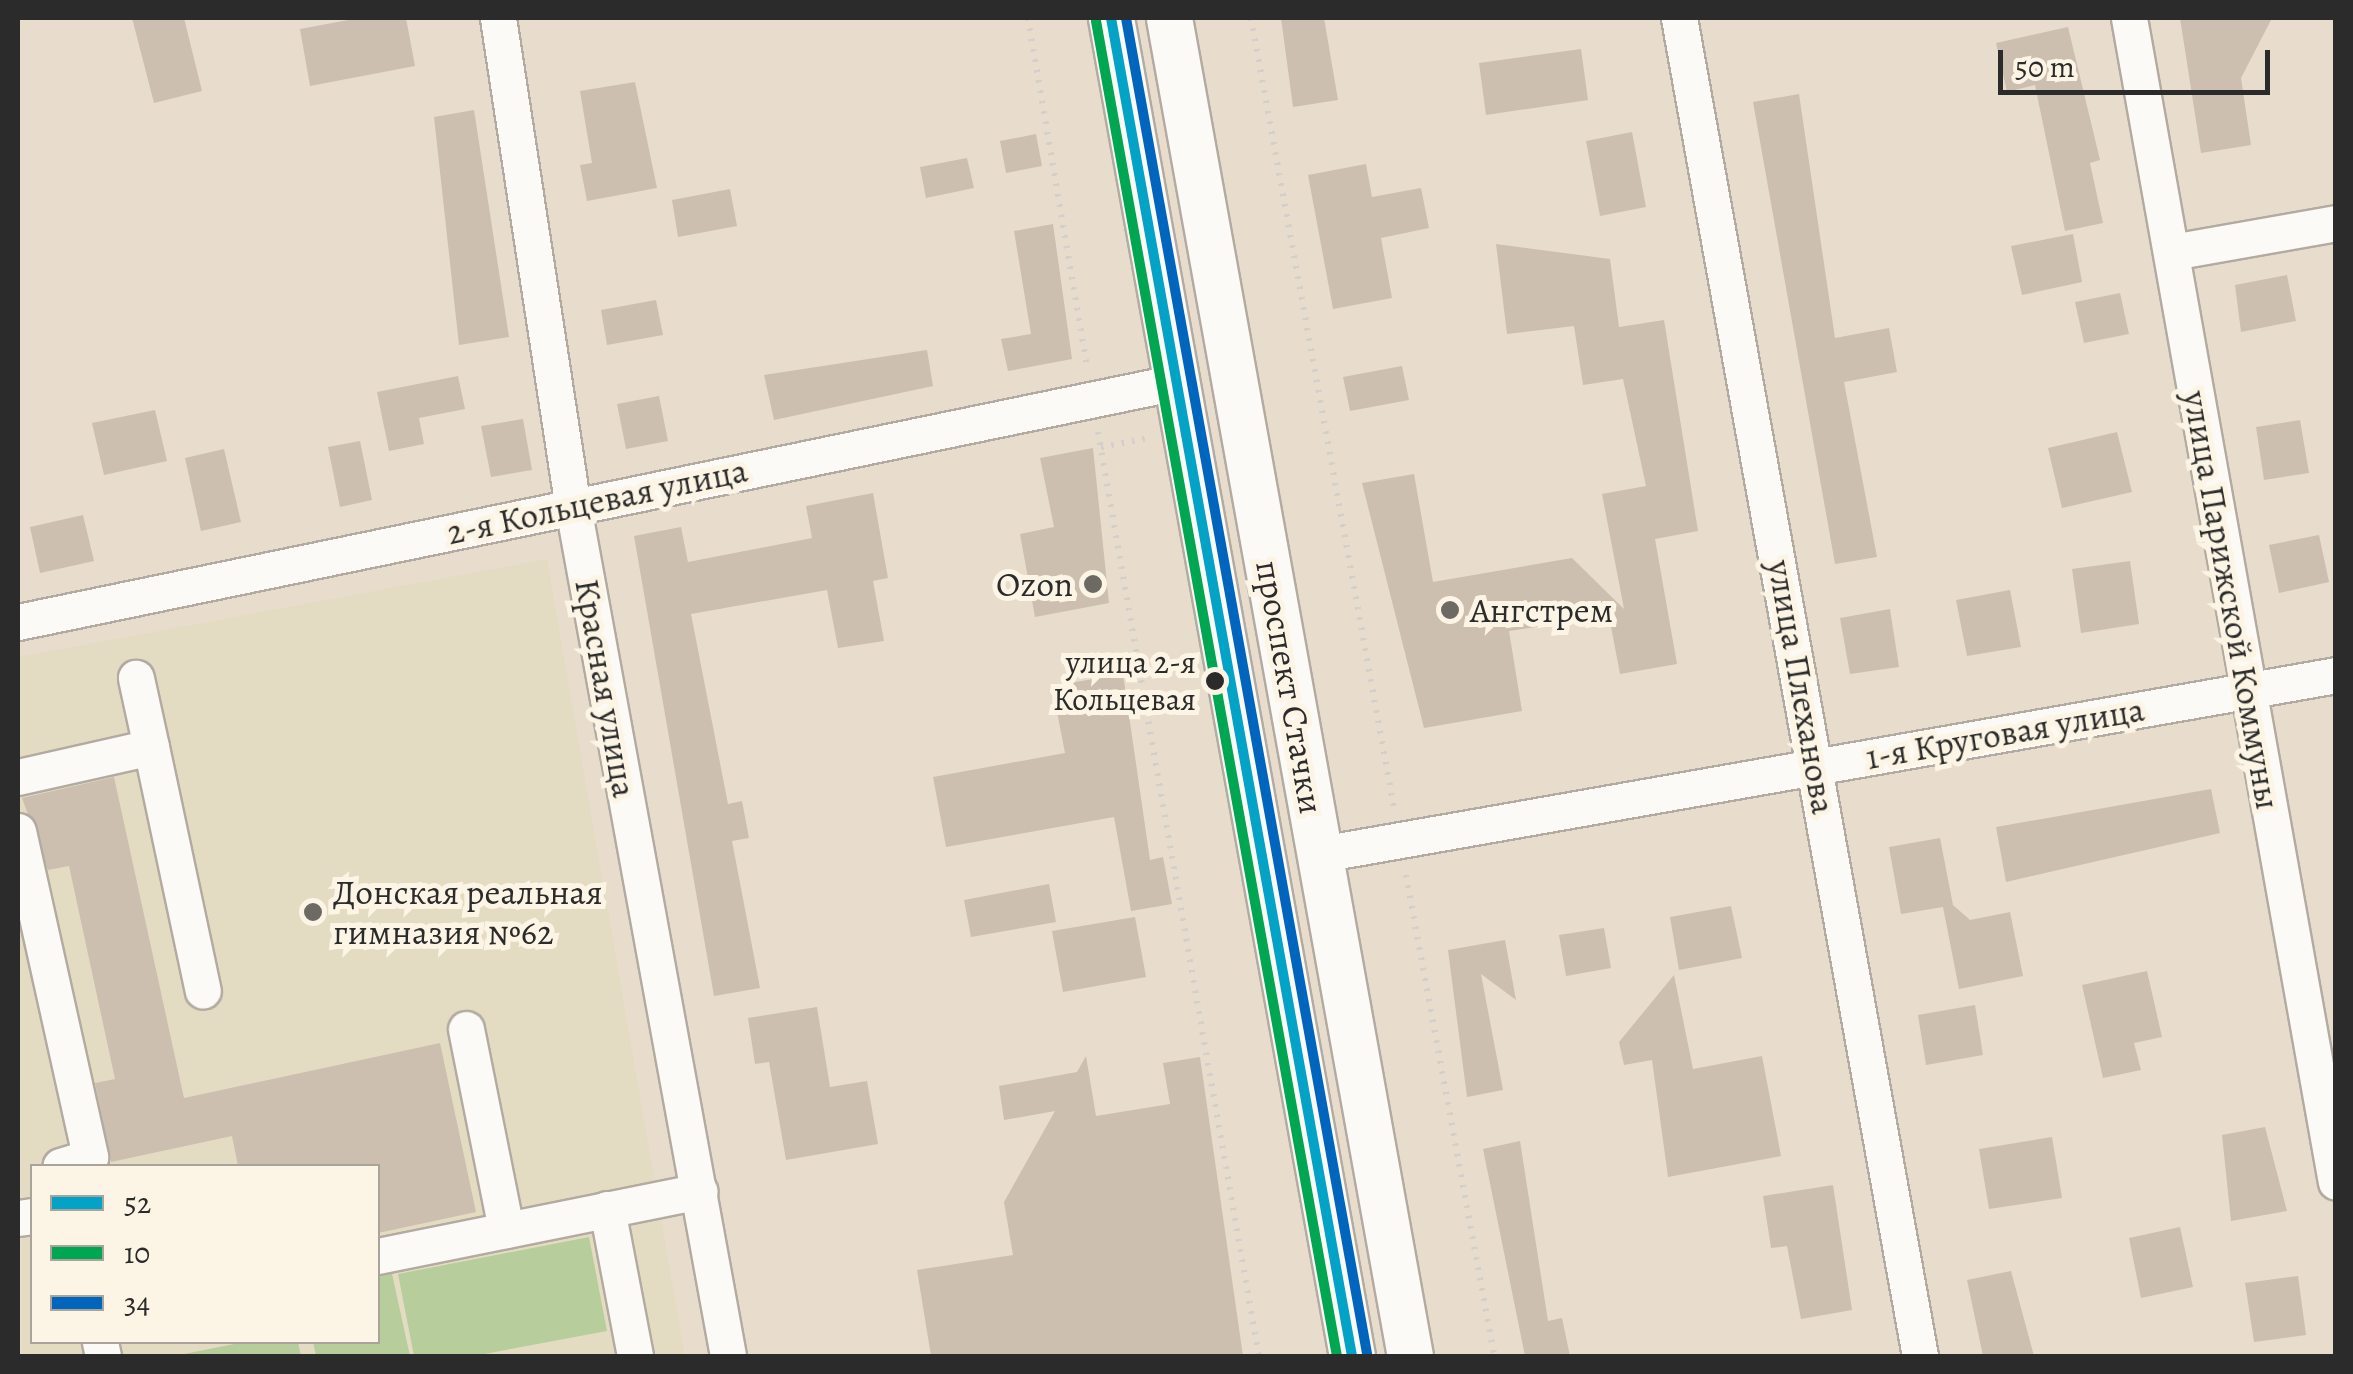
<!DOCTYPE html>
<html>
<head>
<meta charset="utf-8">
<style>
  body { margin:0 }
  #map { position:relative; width:2353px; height:1374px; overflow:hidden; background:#e8dccc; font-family:Alegreya,serif }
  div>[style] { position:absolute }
  .built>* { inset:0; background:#e4dcc2 }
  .green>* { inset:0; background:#b7ce9c }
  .building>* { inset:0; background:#ccbfaf }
  .path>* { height:6px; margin-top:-3px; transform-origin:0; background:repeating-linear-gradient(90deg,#d3cfcb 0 2.5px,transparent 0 10.5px) }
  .roads { filter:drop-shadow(2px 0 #b3aba1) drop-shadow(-2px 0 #b3aba1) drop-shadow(0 2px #b3aba1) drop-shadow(0 -2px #b3aba1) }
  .minor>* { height:35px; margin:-17.5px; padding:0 17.5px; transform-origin:17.5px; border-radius:17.5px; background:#fcfaf7 }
  .major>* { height:45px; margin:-22.5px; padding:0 22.5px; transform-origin:22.5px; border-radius:22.5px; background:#fcfaf7 }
  .bus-1>* { height:10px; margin:-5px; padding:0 5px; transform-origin:5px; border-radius:5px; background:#02a3c6 }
  .bus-2>* { height:10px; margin:-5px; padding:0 5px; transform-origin:5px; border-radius:5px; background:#00a651 }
  .bus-3>* { height:10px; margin:-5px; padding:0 5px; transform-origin:5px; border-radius:5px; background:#0065bd }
  .dots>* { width:28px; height:28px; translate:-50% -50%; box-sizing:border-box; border:5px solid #fcf5e5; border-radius:50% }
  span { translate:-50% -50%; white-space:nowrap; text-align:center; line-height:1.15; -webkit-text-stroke:10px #fcf5e5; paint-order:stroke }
  .bus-label { font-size:32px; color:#2b2b2b }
  .right { translate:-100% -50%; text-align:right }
  .street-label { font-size:35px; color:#2b2b2b }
  .poi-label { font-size:35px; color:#2b2b2b }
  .left { translate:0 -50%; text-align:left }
  .frame { position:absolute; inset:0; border:20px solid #2b2b2b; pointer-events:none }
  .legend { position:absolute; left:30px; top:1164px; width:350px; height:180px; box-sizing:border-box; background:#fcf5e5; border:2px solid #a8a49b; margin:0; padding:12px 18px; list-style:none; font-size:30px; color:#2b2b2b }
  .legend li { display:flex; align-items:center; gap:20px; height:50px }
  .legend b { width:50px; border:2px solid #a8a49b }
  .scale { position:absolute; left:1998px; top:50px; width:272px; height:45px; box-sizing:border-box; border:5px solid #2b2b2b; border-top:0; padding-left:12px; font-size:30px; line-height:35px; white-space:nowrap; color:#2b2b2b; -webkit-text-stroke:8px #fcf5e5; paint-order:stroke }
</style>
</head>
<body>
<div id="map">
  <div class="built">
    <div style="clip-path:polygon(evenodd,547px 559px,685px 1356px,22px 1356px,18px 657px,547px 559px,32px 1166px,378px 1166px,378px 1342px,32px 1342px,32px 1166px)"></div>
  </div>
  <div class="green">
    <div style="clip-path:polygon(589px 1237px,607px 1331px,474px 1356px,414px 1356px,398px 1274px)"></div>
    <div style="clip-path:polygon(391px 1269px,410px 1356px,316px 1356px,313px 1342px,378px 1342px,378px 1272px)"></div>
    <div style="clip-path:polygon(244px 1342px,298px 1342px,301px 1356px,174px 1356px)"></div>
  </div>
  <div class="building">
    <div style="clip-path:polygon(132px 18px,184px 18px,202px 91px,154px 103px)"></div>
    <div style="clip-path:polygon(359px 18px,406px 18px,415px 66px,310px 86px,300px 29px)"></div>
    <div style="clip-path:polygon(1281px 18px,1324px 18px,1338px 100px,1293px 107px)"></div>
    <div style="clip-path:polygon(2180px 18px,2272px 18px,2241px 78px,2251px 145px,2201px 153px)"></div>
    <div style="clip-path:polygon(2068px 27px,2100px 160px,2090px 163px,2103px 223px,2065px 231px,2035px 85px,2007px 92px,1996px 43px)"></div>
    <div style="clip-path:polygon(1581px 49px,1588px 100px,1486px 115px,1479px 63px)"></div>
    <div style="clip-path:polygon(635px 82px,657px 188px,587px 201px,580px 165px,592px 163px,580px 91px)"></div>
    <div style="clip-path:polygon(1799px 94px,1835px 338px,1889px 328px,1897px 372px,1844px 382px,1877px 557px,1835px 564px,1753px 102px)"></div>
    <div style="clip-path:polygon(474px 110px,509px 337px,459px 345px,434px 117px)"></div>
    <div style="clip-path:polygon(1632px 132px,1646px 207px,1600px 216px,1586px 141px)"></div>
    <div style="clip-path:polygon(1036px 134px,1042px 166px,1006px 173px,1000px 141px)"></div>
    <div style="clip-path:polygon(967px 158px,974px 188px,926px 198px,920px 167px)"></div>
    <div style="clip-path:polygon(1366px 164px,1372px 197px,1421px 188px,1429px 228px,1381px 238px,1392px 298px,1333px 309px,1308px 175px)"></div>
    <div style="clip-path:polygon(730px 189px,737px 226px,678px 237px,672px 200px)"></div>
    <div style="clip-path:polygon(1053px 224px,1072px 359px,1008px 371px,1001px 339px,1031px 334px,1014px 231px)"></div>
    <div style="clip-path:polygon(2073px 234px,2082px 282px,2022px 295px,2011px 246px)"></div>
    <div style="clip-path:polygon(1496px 244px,1610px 259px,1619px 327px,1664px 320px,1698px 531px,1655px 539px,1677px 664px,1620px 674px,1609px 616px,1509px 631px,1522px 711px,1424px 728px,1362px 483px,1414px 474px,1433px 582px,1572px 558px,1624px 609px,1602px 494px,1646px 486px,1623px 379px,1583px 385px,1574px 326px,1507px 334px)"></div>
    <div style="clip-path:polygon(2287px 275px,2296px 321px,2241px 332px,2235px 285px)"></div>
    <div style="clip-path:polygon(2120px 293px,2129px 334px,2084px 343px,2075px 302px)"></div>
    <div style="clip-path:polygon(656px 300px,663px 335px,607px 345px,601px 310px)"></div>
    <div style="clip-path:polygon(927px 350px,933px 386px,774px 420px,764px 375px)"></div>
    <div style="clip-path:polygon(1402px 366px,1409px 400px,1350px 411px,1343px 377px)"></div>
    <div style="clip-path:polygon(458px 376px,465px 409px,419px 418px,424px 444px,389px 451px,377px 392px)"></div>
    <div style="clip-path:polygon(659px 396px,668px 441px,626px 449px,617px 404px)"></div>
    <div style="clip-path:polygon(155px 410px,167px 461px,104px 475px,92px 423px)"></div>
    <div style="clip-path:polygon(523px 419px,532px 470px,491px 477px,481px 426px)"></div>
    <div style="clip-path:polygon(2300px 420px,2309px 473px,2264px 480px,2256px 427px)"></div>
    <div style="clip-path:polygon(2117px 432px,2132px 492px,2062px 508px,2048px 448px)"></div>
    <div style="clip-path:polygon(360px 441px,372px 500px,340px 507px,328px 447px)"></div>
    <div style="clip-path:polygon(1093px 448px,1109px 603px,1035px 617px,1020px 534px,1054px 527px,1040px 458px)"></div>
    <div style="clip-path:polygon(224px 449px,241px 522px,201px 531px,185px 458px)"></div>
    <div style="clip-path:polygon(873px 493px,888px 578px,873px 581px,884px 641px,838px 648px,827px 590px,691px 614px,728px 804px,742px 801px,749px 838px,732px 841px,760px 988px,714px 996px,634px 536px,681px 527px,688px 562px,812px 538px,806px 506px)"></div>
    <div style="clip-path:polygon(83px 515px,94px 561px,40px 573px,30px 527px)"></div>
    <div style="clip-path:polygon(2319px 535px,2329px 582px,2279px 593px,2269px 545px)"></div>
    <div style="clip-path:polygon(2130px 561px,2139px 624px,2081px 633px,2072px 569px)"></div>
    <div style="clip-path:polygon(2010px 590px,2021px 647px,1967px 656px,1956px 600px)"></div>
    <div style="clip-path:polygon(1890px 609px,1899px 667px,1850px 674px,1840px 618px)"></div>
    <div style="clip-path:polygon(1123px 674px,1150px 860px,1163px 857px,1172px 904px,1131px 911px,1114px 817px,946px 847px,933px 777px,1065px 753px,1052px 686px)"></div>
    <div style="clip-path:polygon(114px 777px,184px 1098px,440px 1043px,476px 1212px,378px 1233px,378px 1166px,238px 1166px,232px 1136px,111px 1162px,95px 1083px,115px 1079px,69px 866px,48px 870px,22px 798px)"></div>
    <div style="clip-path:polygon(2211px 789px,2220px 833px,2006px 882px,1996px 827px)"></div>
    <div style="clip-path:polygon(1940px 838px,1953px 905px,1970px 920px,2010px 912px,2023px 976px,1959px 989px,1943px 907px,1901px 914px,1889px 847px)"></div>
    <div style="clip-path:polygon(1049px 884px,1056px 922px,971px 937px,964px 900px)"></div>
    <div style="clip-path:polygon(1731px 906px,1742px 958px,1679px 970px,1670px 917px)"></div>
    <div style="clip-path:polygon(1135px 917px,1146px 977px,1063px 992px,1052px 931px)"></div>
    <div style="clip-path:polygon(1604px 928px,1611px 968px,1566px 976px,1559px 935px)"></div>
    <div style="clip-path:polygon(1505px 940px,1516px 1000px,1481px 974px,1503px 1090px,1467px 1097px,1448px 950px)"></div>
    <div style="clip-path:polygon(2147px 971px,2162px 1037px,2134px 1043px,2141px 1070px,2103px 1078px,2082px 985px)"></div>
    <div style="clip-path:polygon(1674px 975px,1693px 1069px,1762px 1056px,1781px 1156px,1668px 1177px,1652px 1060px,1624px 1065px,1619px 1042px)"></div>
    <div style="clip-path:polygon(1975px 1005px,1983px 1055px,1926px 1065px,1918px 1015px)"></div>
    <div style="clip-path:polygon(817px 1007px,830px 1087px,867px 1081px,878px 1144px,786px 1160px,769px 1062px,755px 1064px,748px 1018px)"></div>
    <div style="clip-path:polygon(1086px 1056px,1096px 1116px,1170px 1104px,1163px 1063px,1200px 1057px,1243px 1356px,931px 1356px,917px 1270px,1013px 1255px,1004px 1202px,1055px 1111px,1004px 1120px,999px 1086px,1077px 1072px)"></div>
    <div style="clip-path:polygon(2265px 1127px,2287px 1211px,2231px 1221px,2222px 1135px)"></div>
    <div style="clip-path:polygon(2052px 1137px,2062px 1198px,1989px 1209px,1979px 1149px)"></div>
    <div style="clip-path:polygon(1520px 1141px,1548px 1321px,1562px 1318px,1570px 1356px,1525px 1356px,1483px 1149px)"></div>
    <div style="clip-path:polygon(1833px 1185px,1852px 1310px,1801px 1319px,1787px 1246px,1771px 1248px,1763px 1196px)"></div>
    <div style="clip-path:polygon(2180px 1227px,2193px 1287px,2141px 1298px,2129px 1238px)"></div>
    <div style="clip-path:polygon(2011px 1271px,2034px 1356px,1983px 1356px,1967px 1280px)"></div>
    <div style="clip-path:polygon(2298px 1276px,2306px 1335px,2254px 1342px,2245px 1283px)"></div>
  </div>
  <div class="path">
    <div style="left:1028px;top:18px;width:352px;rotate:80.4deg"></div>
    <div style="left:1251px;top:18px;width:803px;rotate:79.74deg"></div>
    <div style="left:1098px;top:432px;width:938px;rotate:80.12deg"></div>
    <div style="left:1101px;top:447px;width:49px;rotate:-10.6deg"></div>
    <div style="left:1406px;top:875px;width:489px;rotate:79.6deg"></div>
  </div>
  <div class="roads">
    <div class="minor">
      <div style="left:498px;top:18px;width:495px;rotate:81.3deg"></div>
      <div style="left:573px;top:507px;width:863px;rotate:79.65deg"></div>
      <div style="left:1679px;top:18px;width:1360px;rotate:79.79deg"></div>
      <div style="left:2129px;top:18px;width:1182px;rotate:79.92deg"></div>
      <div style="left:2172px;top:252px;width:167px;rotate:-10deg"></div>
      <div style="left:18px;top:622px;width:1184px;rotate:-11.7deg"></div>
      <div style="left:151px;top:747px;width:249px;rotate:78deg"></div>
      <div style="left:18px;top:777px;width:136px;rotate:-12.7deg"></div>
      <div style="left:151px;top:747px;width:71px;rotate:-102.3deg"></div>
      <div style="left:18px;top:831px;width:334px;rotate:77.5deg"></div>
      <div style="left:90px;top:1157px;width:31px;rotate:163deg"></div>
      <div style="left:1321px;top:854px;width:1031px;rotate:-10deg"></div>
      <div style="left:466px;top:1029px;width:205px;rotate:78.7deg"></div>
      <div style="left:607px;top:1209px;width:150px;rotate:79.2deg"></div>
      <div style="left:18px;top:1218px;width:14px;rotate:-8deg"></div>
      <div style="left:378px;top:1256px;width:328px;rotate:-11.4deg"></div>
      <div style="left:100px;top:1342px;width:14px;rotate:78deg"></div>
    </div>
    <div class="major">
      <div style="left:1111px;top:18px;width:1360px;rotate:79.79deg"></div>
      <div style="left:1169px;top:18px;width:1360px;rotate:79.79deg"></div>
    </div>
  </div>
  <div class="bus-1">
    <div style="left:1111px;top:18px;width:1360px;rotate:79.79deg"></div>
  </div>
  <div class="bus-2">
    <div style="left:1096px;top:21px;width:1357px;rotate:79.77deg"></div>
  </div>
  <div class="bus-3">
    <div style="left:1126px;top:18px;width:1357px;rotate:79.77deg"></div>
  </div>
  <div class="dots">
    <div style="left:1093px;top:584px;background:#6d6963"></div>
    <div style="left:1450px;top:610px;background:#6d6963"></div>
    <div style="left:1215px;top:681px;background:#2b2b2b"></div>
    <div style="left:313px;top:912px;background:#6d6963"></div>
  </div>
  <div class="bus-label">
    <span class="right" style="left:1196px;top:681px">улица 2-я<br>Кольцевая</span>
  </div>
  <div class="street-label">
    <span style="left:597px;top:501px;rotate:-12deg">2-я Кольцевая улица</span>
    <span style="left:2232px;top:600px;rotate:80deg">улица Парижской Коммуны</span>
    <span style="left:1290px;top:687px;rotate:80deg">проспект Стачки</span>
    <span style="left:1802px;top:687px;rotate:80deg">улица Плеханова</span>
    <span style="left:606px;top:688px;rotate:80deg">Красная улица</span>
    <span style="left:2005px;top:733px;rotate:-10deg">1-я Круговая улица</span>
  </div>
  <div class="poi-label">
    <span class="right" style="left:1073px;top:584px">Ozon</span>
    <span class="left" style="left:1470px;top:610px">Ангстрем</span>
    <span class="left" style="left:333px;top:912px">Донская реальная<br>гимназия №62</span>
  </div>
  <div class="frame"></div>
  <ul class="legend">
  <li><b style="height:12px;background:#02a3c6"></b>52</li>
  <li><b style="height:12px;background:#00a651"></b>10</li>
  <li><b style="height:12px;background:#0065bd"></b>34</li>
  </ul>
  <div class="scale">50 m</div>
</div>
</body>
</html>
